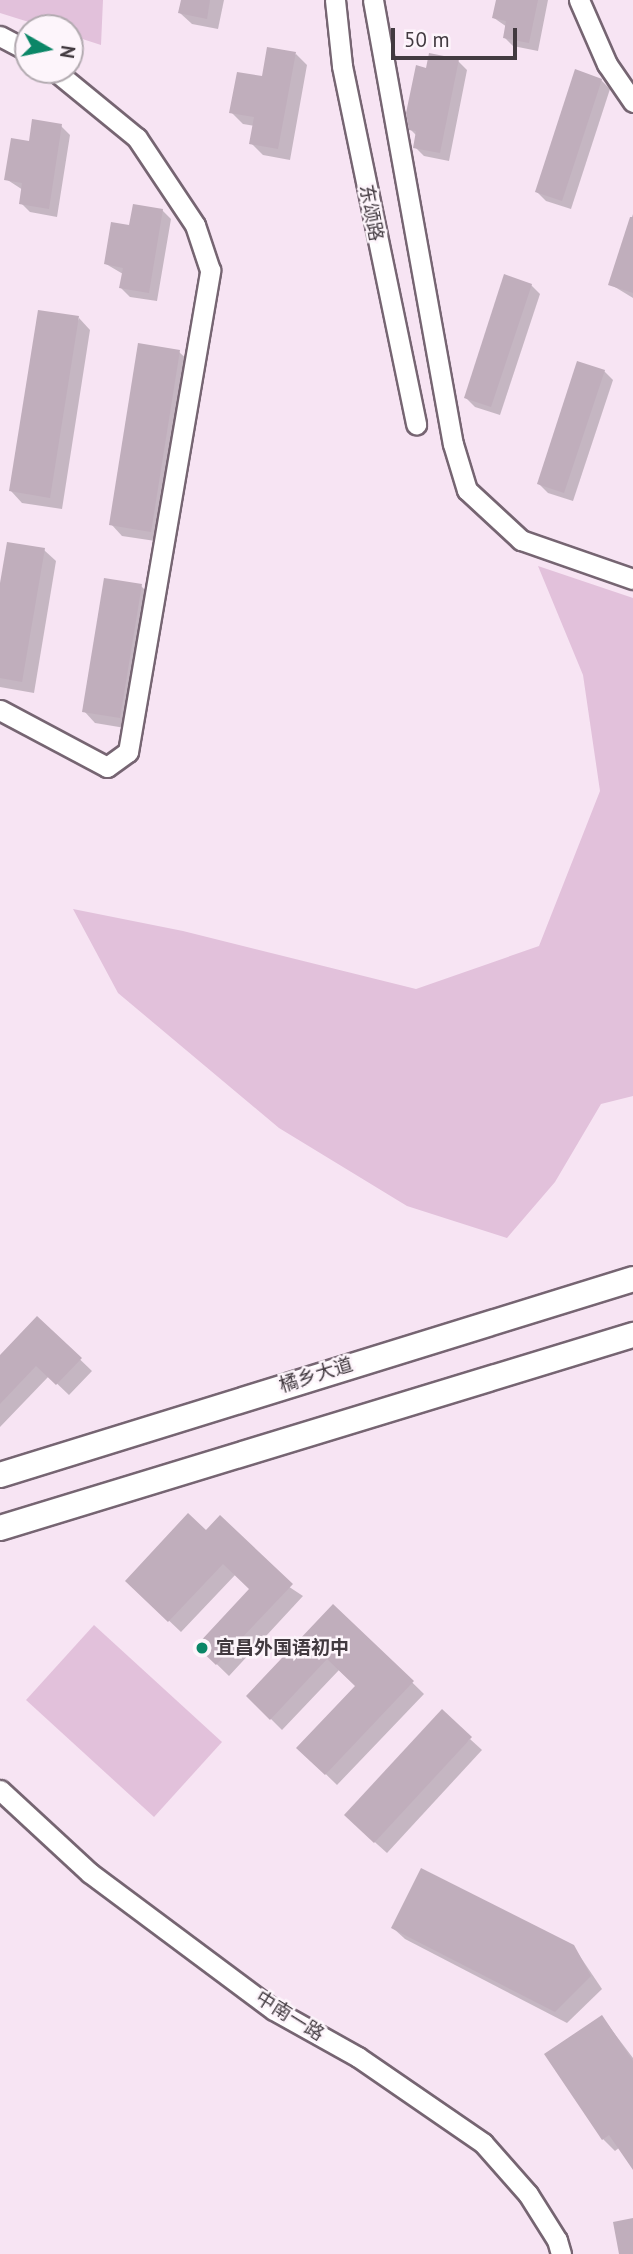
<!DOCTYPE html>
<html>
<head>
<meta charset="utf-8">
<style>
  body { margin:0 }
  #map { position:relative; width:633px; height:2254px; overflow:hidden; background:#f7e4f3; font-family:"PT Sans","Noto Sans SC",sans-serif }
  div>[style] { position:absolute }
  .green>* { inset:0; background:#e2c1db }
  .shadow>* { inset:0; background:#0003 }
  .building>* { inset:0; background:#c0aebc }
  .roads { filter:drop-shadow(2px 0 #766572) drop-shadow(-2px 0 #766572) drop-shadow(0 2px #766572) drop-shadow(0 -2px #766572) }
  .minor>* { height:19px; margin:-9.5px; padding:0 9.5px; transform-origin:9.5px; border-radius:9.5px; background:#fff }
  .major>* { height:24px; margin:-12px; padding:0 12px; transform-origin:12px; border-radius:12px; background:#fff }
  .dots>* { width:19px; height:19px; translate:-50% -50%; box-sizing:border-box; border:4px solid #fdf5fb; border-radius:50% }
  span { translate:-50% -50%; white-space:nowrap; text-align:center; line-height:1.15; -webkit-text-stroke:5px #fdf5fb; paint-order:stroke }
  .street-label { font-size:19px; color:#423a40 }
  .poi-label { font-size:19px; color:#423a40; font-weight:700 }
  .left { translate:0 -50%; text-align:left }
  .north { position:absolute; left:14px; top:14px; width:70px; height:70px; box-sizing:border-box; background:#fdf5fb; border:2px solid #b2aab0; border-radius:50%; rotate:99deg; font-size:19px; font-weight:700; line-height:28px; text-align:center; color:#423a40 }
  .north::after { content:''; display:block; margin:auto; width:24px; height:32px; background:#0b8667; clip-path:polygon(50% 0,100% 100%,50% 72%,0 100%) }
  .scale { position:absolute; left:391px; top:28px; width:126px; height:32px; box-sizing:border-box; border:4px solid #423a40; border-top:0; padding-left:9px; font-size:21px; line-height:24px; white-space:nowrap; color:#423a40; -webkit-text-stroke:5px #fdf5fb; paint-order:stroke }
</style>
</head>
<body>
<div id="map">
  <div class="green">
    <div style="clip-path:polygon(0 0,103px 0,101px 45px,70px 35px,70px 28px,48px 28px,0 13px)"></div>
    <div style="clip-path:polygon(538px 566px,633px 598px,633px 1096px,601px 1104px,555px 1182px,507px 1238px,407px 1206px,279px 1128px,118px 993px,73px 909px,183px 931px,416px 989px,539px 946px,600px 791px,583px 675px)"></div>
    <div style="clip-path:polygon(94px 1625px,222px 1742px,154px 1817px,26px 1700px)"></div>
  </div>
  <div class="shadow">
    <div style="clip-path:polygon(182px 0,224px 0,218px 29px,192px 24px,180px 13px)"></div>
    <div style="clip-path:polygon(498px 0,548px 0,538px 51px,513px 46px,504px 37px,507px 27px,494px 18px)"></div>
    <div style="clip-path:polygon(296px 54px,307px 65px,290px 160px,263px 155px,251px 143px,255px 126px,243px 124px,231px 112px)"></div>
    <div style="clip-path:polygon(458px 61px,467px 70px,449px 161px,424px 156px,415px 147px,417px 136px,410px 129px,428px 70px)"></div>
    <div style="clip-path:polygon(601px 80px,610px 89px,571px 209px,546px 201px,537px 192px)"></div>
    <div style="clip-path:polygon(61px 126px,70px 135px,57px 217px,30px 212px,21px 203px,23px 190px,6px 179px,30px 143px)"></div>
    <div style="clip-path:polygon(162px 210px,171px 219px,157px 301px,130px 297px,121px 288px,123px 274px,106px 264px,131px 227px)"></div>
    <div style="clip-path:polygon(633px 214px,633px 298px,610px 284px)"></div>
    <div style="clip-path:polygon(531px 285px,540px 294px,500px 415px,475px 407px,466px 398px)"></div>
    <div style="clip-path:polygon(79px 318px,90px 330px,62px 509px,22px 503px,11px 491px)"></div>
    <div style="clip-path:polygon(179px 352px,191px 363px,162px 542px,122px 536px,111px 524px)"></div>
    <div style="clip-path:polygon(604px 371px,613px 380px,573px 501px,548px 493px,539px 484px)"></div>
    <div style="clip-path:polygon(44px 550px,56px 561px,34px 693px,0 687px,0 594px)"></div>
    <div style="clip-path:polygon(141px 586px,153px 598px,131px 729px,95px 723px,84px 711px)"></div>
    <div style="clip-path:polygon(37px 1318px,92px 1371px,69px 1395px,49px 1376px,0 1427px,0 1357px)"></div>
    <div style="clip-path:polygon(206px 1532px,303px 1596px,229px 1676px,198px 1646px,251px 1589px,236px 1574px,181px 1632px,127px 1581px)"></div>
    <div style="clip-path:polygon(334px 1606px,424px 1694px,337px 1785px,299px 1748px,357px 1687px,339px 1670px,282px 1730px,248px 1696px)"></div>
    <div style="clip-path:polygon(470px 1739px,482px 1750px,387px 1853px,358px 1827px)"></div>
    <div style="clip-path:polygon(393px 1928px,573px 1946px,602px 1989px,567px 2023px,405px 1939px)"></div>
    <div style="clip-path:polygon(602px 2017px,633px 2058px,633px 2167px,620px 2147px,615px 2151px,603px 2139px)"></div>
  </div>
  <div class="building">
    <div style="clip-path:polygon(181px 0,210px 0,207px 19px,178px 13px)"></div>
    <div style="clip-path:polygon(496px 0,538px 0,529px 43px,503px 38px,506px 21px,492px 18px)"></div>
    <div style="clip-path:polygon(267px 47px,296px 52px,278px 149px,249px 144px,254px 117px,229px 113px,237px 72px,262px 76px)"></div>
    <div style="clip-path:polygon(429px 53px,459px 59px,440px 153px,413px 148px,416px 131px,409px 130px,406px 113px,416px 65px,426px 68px)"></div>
    <div style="clip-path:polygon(575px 69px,602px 79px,562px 201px,535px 192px)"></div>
    <div style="clip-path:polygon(32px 119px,62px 124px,49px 209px,19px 204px,22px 183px,4px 180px,11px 138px,29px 141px)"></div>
    <div style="clip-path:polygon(133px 204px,163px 209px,149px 293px,119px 288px,123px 268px,104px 264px,111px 222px,129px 225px)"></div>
    <div style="clip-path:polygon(630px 217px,633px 217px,633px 293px,608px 285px)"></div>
    <div style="clip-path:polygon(504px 274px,532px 284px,491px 407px,464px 398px)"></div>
    <div style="clip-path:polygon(38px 310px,79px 316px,50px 498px,9px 491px)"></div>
    <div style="clip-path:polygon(138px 343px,180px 350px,151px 532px,109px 525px)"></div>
    <div style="clip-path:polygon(577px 361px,605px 370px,564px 493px,537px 484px)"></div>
    <div style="clip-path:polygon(7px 542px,45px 548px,22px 682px,0 678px,0 583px)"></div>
    <div style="clip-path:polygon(104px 578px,142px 584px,120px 718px,82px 712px)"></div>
    <div style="clip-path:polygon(37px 1316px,82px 1358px,56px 1385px,36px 1366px,0 1404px,0 1355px)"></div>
    <div style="clip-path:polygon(188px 1513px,206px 1530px,220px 1515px,293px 1584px,216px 1665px,196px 1646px,249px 1589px,223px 1564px,168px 1622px,125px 1581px)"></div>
    <div style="clip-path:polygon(333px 1604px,414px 1681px,325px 1775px,296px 1748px,355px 1686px,327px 1659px,270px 1720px,246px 1696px)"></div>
    <div style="clip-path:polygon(442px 1709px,472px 1737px,374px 1843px,344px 1815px)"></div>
    <div style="clip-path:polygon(421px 1868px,574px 1945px,591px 1976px,555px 2012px,391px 1928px)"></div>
    <div style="clip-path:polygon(602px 2015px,633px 2061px,633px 2170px,609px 2135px,602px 2140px,544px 2054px)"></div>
    <div style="clip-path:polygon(633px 2218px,633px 2254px,619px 2254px,613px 2222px)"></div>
  </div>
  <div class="roads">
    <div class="minor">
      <div style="left:335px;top:0;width:66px;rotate:83.9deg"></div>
      <div style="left:342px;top:66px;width:366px;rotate:78.3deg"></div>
      <div style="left:373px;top:0;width:451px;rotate:79.8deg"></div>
      <div style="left:453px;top:444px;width:48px;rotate:73.1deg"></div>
      <div style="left:467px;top:490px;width:74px;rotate:42.8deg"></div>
      <div style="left:521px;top:540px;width:119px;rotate:19.2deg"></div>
      <div style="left:579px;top:0;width:70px;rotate:66.4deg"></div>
      <div style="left:607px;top:64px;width:46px;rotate:55.6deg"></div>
      <div style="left:0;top:36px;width:32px;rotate:28deg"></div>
      <div style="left:0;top:710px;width:121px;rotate:28deg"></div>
      <div style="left:107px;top:767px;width:26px;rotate:-36deg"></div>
      <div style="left:128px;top:752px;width:489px;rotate:-80.3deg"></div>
      <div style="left:210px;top:270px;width:47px;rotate:-108.4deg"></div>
      <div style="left:195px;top:225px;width:105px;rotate:-123.7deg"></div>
      <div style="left:137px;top:138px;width:107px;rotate:-140.7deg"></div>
      <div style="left:0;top:1790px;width:122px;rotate:42.7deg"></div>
      <div style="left:90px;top:1873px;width:229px;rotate:36.7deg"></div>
      <div style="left:274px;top:2010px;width:96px;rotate:29.2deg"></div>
      <div style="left:358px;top:2057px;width:152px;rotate:34.5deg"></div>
      <div style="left:483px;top:2143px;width:68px;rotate:48.6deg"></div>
      <div style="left:528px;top:2194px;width:54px;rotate:57.8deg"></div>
      <div style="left:557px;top:2240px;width:15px;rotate:74deg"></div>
    </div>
    <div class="major">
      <div style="left:0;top:1475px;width:663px;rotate:-17.2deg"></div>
      <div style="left:0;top:1528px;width:662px;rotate:-16.96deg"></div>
    </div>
  </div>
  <div class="dots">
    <div style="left:202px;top:1648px;background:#0b8667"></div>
  </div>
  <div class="street-label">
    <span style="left:371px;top:213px;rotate:79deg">东颂路</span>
    <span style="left:316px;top:1375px;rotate:-17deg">橘乡大道</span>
    <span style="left:290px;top:2016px;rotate:32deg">中南一路</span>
  </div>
  <div class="poi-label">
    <span class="left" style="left:216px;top:1648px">宜昌外国语初中</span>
  </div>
  <div class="north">N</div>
  <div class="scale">50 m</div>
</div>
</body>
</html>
